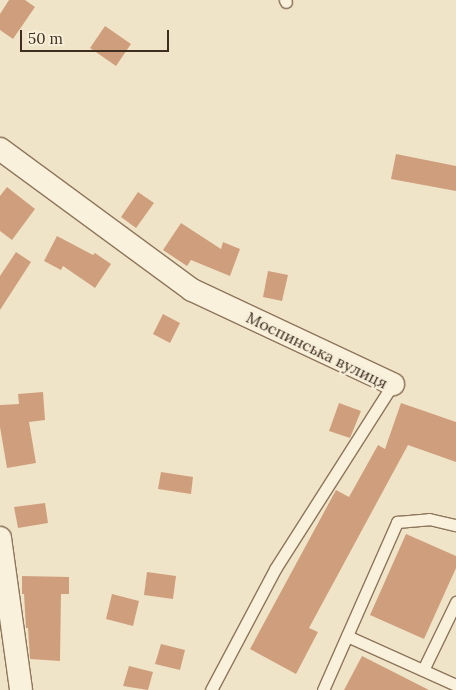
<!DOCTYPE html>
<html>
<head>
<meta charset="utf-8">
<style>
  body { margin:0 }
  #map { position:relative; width:456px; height:690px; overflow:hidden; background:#f0e4c8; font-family:Lora,serif }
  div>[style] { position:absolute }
  .building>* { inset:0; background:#cf9f7d }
  .roads { filter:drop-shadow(1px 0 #8d765c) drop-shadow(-1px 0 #8d765c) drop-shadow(0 1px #8d765c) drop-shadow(0 -1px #8d765c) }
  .lane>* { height:11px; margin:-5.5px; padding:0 5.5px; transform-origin:5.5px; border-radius:5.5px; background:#faf1dc }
  .street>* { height:22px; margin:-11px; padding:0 11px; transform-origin:11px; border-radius:11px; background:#faf1dc }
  span { translate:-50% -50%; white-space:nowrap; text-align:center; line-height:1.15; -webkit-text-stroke:5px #f7eed8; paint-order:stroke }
  .street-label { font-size:16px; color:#3d2e20 }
  .scale { position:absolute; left:20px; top:30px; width:149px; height:22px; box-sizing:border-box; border:2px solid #3d2e20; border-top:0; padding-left:6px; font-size:15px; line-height:18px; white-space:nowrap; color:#3d2e20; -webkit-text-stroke:4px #f7eed8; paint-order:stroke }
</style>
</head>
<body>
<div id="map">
  <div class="building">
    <div style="clip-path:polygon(9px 0,25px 0,35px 7px,13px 39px,0 30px,0 14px)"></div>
    <div style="clip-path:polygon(105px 26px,131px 44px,116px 66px,90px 48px)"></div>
    <div style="clip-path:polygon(396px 154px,456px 166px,456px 191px,391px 179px)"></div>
    <div style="clip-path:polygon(7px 187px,35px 209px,12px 240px,0 231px,0 196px)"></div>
    <div style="clip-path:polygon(138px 192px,154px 203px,136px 228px,121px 217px)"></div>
    <div style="clip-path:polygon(181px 223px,221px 249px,223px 242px,240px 249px,230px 276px,191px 260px,187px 266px,163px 250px)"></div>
    <div style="clip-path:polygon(57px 236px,93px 255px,95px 253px,111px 264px,95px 288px,63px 266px,61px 270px,44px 261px)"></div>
    <div style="clip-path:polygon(16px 252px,31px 262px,0 310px,0 276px)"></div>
    <div style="clip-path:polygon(268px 271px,288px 275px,282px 301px,263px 297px)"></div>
    <div style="clip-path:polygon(163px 314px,180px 323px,170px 343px,153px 334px)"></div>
    <div style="clip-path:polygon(43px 392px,45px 420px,29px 422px,36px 463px,7px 468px,0 427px,0 405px,19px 404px,18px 394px)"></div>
    <div style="clip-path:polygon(339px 403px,361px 411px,350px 438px,329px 431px)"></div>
    <div style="clip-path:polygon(401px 403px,456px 422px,456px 462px,408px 445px,309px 628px,318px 632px,296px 674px,250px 649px,336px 490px,349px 497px,378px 445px,385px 449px)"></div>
    <div style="clip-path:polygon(161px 472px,193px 477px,191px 494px,158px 489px)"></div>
    <div style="clip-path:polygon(45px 503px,48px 523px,18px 528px,14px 507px)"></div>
    <div style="clip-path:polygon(406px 534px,456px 556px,456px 568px,424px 639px,370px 615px)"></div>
    <div style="clip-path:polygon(147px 572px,176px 576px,173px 599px,144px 595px)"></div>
    <div style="clip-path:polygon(22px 576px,69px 577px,69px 594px,61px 594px,60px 661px,30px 659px,28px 628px,26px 628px,24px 594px,22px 594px)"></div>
    <div style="clip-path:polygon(112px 594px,139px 601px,133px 626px,106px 619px)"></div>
    <div style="clip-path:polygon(161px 644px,185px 650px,180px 670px,155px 664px)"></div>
    <div style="clip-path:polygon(362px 656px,429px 690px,344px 690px)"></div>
    <div style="clip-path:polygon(129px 666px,153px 672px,148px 690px,123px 686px)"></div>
  </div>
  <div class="roads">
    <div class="lane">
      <div style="left:285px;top:0;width:2px;rotate:63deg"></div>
      <div style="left:347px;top:636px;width:120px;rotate:24.2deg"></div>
      <div style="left:423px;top:670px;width:76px;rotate:-64.1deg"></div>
      <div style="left:211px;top:690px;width:137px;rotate:-62.1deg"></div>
      <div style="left:275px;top:569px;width:219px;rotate:-57.5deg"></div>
      <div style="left:323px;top:690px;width:184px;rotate:-66.2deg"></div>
      <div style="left:397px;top:522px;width:32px;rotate:-5deg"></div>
      <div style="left:429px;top:519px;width:28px;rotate:13deg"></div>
    </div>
    <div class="street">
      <div style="left:0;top:149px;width:238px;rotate:36.3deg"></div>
      <div style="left:192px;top:290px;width:222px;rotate:25.1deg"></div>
      <div style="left:0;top:538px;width:153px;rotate:82.1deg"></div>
    </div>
  </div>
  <div class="street-label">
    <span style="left:317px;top:350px;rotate:26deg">Моспинська вулиця</span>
  </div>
  <div class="scale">50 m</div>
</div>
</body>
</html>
